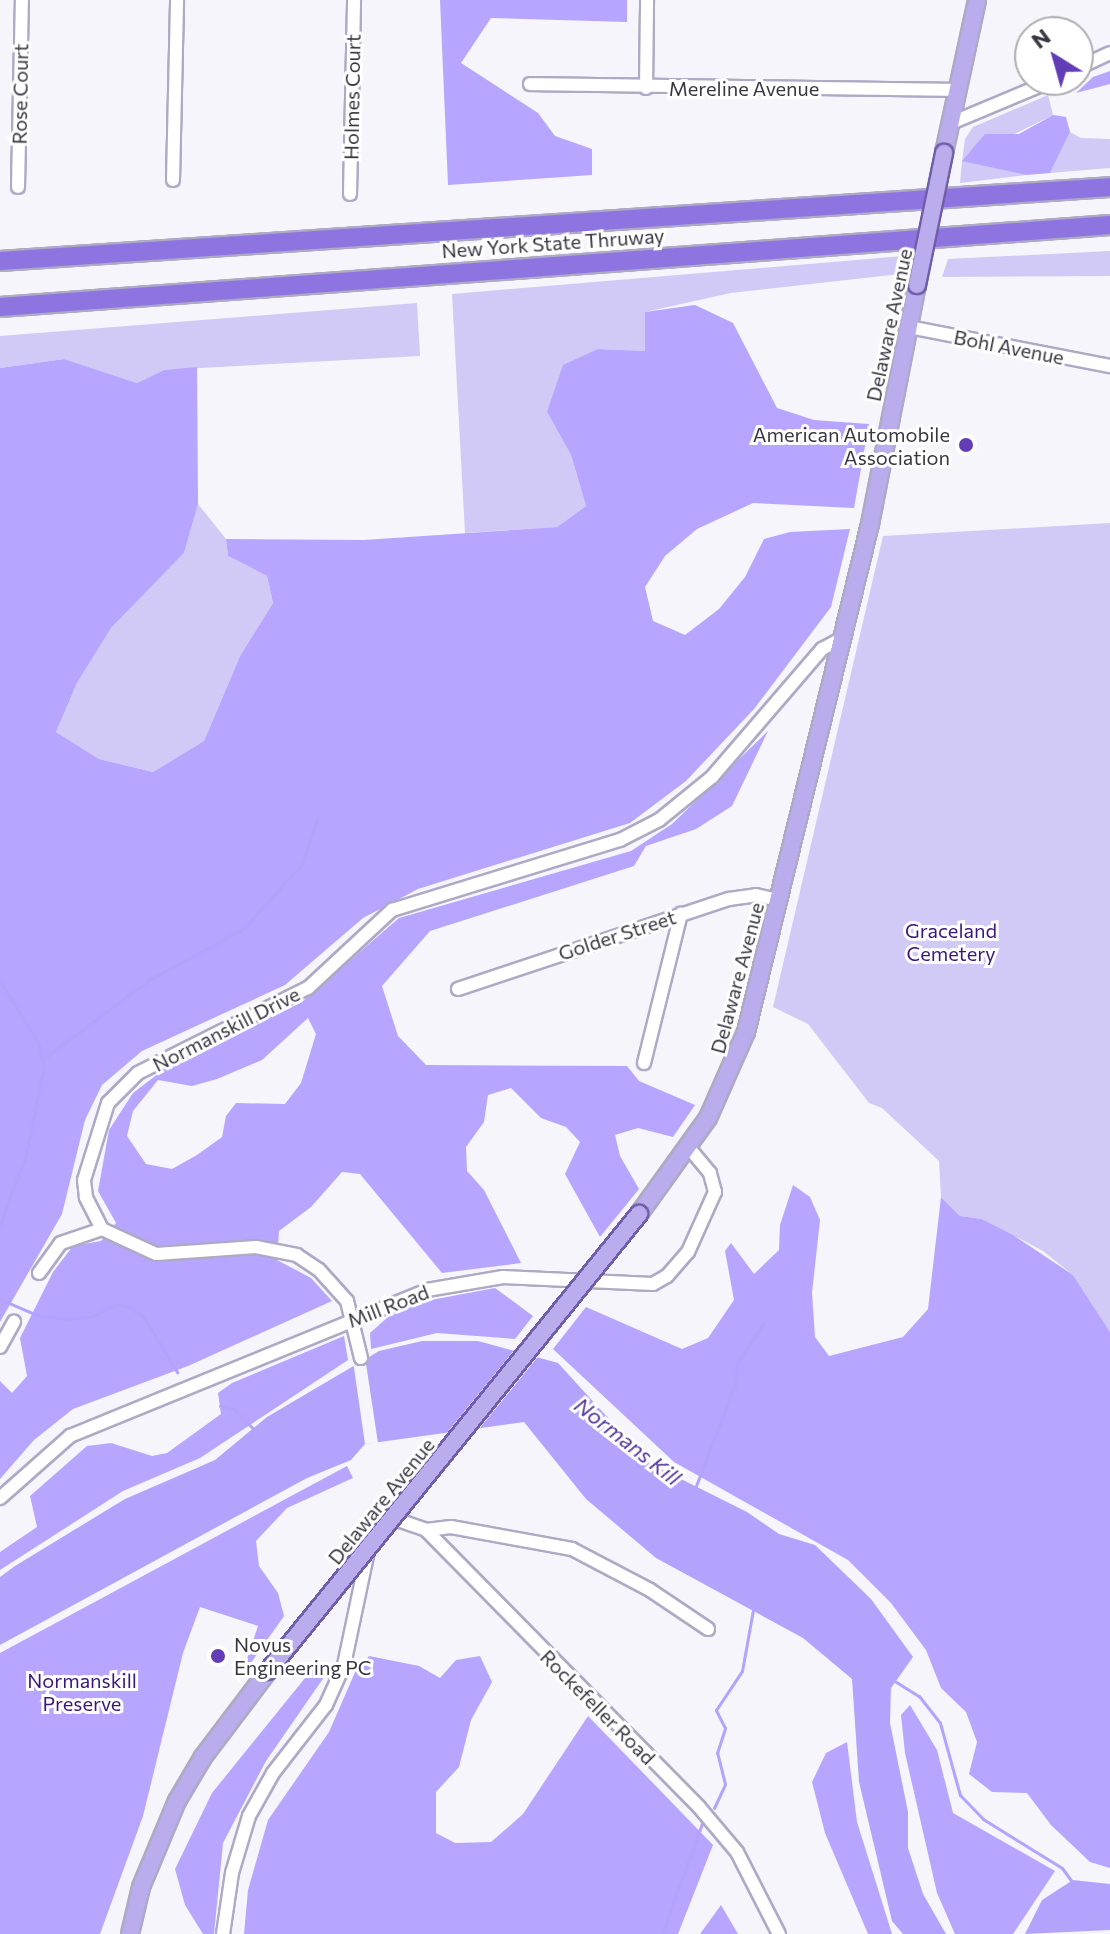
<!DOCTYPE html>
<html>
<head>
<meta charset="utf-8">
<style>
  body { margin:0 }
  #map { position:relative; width:1110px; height:1934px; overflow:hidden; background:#f6f5fb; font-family:Commissioner,sans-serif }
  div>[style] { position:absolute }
  .green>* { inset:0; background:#d1caf6 }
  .forest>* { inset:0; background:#b7a5ff }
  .water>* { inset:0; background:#b4a3fc }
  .pier>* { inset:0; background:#f6f5fb }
  .stream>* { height:3px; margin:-1.5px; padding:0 1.5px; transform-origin:1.5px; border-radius:1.5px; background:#b4a3fc }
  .roads { filter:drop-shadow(2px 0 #aeaac5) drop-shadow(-2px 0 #aeaac5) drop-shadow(0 2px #aeaac5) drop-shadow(0 -2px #aeaac5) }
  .minor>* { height:12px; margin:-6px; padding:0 6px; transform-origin:6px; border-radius:6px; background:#fff }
  .major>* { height:16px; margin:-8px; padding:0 8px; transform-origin:8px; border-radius:8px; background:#bbaced }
  .highway>* { height:18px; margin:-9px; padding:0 9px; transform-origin:9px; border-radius:9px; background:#8e74e1 }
  .bridges { filter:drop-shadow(2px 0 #705ea9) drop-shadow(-2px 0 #705ea9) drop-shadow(0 2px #705ea9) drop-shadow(0 -2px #705ea9) }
  .major-bridge>* { height:16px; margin:-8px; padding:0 8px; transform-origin:8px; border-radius:8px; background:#bbaced }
  .dots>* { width:22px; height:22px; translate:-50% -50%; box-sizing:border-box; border:4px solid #fff; border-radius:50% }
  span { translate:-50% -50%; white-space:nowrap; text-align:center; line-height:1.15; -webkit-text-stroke:6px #fff; paint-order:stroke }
  .street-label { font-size:20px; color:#383641 }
  .poi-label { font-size:20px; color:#383641 }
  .right { translate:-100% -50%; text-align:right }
  .left { translate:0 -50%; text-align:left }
  .park-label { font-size:20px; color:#3b167c }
  .water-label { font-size:22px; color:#53359a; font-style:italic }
  .north { position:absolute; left:1014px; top:16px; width:80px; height:80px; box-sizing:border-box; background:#fff; border:2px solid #afafb3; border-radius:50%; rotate:323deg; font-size:22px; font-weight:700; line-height:32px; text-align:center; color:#383641 }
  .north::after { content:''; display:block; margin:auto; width:28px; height:36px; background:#623db5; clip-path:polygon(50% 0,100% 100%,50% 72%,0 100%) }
</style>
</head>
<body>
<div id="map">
  <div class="green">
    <div style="clip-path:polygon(1048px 95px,1053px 115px,962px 160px,1026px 175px,960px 183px,962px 161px,965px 139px,973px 127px)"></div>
    <div style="clip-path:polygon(1070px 132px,1081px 138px,1110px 139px,1110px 168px,1050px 173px)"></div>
    <div style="clip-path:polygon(1110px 251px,1110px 276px,942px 277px,948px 259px)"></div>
    <div style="clip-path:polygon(903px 256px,900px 274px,731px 293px,645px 312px,645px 351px,598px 349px,547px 412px,571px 455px,586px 506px,557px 527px,465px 533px,452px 294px)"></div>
    <div style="clip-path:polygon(417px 303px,420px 356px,164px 370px,137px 383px,64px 359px,0 368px,0 336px)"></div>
    <div style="clip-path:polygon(198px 504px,226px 539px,228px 556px,267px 576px,273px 603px,240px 656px,204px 741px,153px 772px,99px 759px,56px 732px,77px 683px,111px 628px,184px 553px)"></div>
    <div style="clip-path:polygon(1110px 523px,1110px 1332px,1073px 1275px,1043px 1251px,982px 1219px,960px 1216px,941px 1197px,939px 1161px,882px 1108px,869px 1103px,808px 1024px,773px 1007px,883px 536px)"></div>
  </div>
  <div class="forest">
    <div style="clip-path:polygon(440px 0,627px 0,627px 22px,491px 18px,461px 63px,538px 113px,555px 136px,592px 149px,592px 175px,448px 185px)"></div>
    <div style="clip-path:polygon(1110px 71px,1110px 84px,1076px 93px,1093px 77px)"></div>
    <div style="clip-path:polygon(1053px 115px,1066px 117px,1070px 132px,1050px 173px,1026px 175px,962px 161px,985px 134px,1019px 134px)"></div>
    <div style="clip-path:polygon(695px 305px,733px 323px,777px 408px,814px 420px,869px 424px,854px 508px,753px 503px,697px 529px,665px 556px,645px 587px,653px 621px,685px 635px,719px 609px,745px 577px,764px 539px,790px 532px,850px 529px,831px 607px,754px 709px,686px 781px,630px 823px,418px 889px,363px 918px,285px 985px,142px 1051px,102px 1085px,85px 1120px,62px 1214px,0 1322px,0 368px,64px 359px,137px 383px,164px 370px,197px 367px,198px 504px,184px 553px,111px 628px,77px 683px,56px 732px,99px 759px,153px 772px,204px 741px,240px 656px,273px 603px,267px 576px,228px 556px,226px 539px,364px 540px,557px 527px,586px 506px,571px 455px,547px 412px,563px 365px,598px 349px,645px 351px,645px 312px)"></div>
    <div style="clip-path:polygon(evenodd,768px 731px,732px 806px,696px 829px,646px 846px,634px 866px,430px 931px,382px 986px,398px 1036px,426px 1065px,627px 1066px,639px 1081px,695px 1105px,673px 1137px,638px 1128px,615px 1135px,620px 1156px,639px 1189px,600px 1237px,565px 1174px,580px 1142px,566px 1127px,541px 1118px,511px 1088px,488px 1095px,484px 1122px,466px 1147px,467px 1171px,484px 1190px,521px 1263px,442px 1273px,360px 1174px,342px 1172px,311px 1207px,279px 1231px,277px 1260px,311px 1278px,332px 1301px,188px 1366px,73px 1409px,34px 1440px,0 1479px,0 1381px,12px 1393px,27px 1376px,20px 1338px,53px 1272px,73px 1246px,101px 1241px,116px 1223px,98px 1191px,109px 1130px,133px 1093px,167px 1067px,302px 1002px,399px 918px,631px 851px,672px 824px,768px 731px,308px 1018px,316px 1034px,301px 1083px,285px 1104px,236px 1103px,226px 1116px,222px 1137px,197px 1155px,172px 1169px,146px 1164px,127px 1136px,133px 1111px,158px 1080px,192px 1086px,217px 1079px,262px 1060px,308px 1018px)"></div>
    <div style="clip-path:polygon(793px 1185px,810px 1197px,820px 1220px,812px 1293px,815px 1337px,829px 1356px,903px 1337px,928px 1309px,941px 1197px,960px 1216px,982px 1219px,1013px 1235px,1073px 1275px,1110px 1332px,1110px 1868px,1090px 1862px,1051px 1825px,1027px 1793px,992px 1792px,969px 1774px,977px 1742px,966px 1712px,941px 1688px,926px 1650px,891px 1603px,848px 1560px,674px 1462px,553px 1349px,586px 1307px,682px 1349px,708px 1338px,734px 1300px,725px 1251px,731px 1243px,754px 1274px,779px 1250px,780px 1225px)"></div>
    <div style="clip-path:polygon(495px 1288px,533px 1316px,515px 1339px,437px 1333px,371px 1349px,370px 1333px,388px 1317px,415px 1303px)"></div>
    <div style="clip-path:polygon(344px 1336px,348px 1360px,200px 1458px,123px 1491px,0 1570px,0 1552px,37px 1527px,30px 1496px,87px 1446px,111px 1443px,152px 1456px,167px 1453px,221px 1414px,218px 1393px,232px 1383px)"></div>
    <div style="clip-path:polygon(347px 1466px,353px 1478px,287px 1508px,256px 1541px,259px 1566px,278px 1593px,284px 1616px,241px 1677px,258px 1626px,200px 1607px,183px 1653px,143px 1816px,100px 1934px,0 1934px,0 1653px)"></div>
    <div style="clip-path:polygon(369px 1656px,419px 1666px,440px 1678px,456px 1660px,480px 1656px,492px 1682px,471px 1720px,459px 1767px,436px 1792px,436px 1833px,455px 1843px,491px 1842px,523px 1814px,588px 1716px,713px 1845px,678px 1934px,244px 1934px,248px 1890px,268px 1820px,329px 1732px,356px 1670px)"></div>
    <div style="clip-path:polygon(318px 1662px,329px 1670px,266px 1761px,223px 1843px,214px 1934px,203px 1934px,185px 1905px,175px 1869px,212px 1793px)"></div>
    <div style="clip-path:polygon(910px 1705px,937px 1750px,953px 1813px,1055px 1871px,1013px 1934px,955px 1934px,937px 1893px,905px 1753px,901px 1715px)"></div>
    <div style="clip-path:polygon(847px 1742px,857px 1822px,892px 1934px,868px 1934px,825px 1833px,812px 1782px,826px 1753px)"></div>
    <div style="clip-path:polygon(721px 1905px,738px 1934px,700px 1934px)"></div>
  </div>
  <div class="water">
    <div style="clip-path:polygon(422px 1341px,478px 1341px,558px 1363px,649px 1463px,747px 1512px,779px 1534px,815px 1545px,871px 1599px,913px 1657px,891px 1688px,890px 1723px,908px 1812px,908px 1848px,923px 1894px,946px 1934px,903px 1934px,892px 1921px,859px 1782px,852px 1679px,803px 1638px,656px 1558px,586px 1499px,524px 1422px,365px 1444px,351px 1460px,307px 1478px,0 1645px,0 1577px,15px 1566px,125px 1499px,215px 1460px,267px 1417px,379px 1351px)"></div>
    <div style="clip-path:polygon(1073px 1880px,1110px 1884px,1110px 1930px,1025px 1934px,1042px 1900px)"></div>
  </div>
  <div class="pier">
    <div style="clip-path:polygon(516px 1348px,540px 1354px,475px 1434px,442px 1439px)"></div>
    <div style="clip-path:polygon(365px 1357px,378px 1443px,365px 1444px,353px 1361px)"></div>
  </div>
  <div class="stream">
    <div style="left:0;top:981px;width:72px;rotate:58.1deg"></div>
    <div style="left:38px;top:1042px;width:26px;rotate:77deg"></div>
    <div style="left:44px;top:1067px;width:90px;rotate:101.6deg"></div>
    <div style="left:26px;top:1155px;width:74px;rotate:110.6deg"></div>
    <div style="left:43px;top:1059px;width:132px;rotate:-36.7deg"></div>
    <div style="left:149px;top:980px;width:107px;rotate:-28.5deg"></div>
    <div style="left:243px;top:929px;width:88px;rotate:-47.8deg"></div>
    <div style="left:302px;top:864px;width:48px;rotate:-71.9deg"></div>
    <div style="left:0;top:1299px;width:43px;rotate:23.6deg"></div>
    <div style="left:39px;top:1316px;width:29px;rotate:6deg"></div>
    <div style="left:68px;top:1319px;width:23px;rotate:-5deg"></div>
    <div style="left:91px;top:1317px;width:29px;rotate:-27deg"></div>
    <div style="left:117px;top:1304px;width:11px;rotate:15deg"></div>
    <div style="left:128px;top:1307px;width:17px;rotate:31deg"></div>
    <div style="left:143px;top:1316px;width:66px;rotate:58.7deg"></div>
    <div style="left:220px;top:1406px;width:14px;rotate:12deg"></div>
    <div style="left:234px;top:1409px;width:30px;rotate:46deg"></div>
    <div style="left:694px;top:1491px;width:114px;rotate:-68.9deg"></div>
    <div style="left:735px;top:1385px;width:21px;rotate:-85deg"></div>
    <div style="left:737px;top:1364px;width:49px;rotate:-56.6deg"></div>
    <div style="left:893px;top:1680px;width:31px;rotate:32deg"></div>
    <div style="left:919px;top:1696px;width:34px;rotate:52deg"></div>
    <div style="left:940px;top:1723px;width:75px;rotate:74.5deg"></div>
    <div style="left:960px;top:1795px;width:33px;rotate:46deg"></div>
    <div style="left:983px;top:1819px;width:93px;rotate:31.8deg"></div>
    <div style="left:1062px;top:1868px;width:17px;rotate:54deg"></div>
    <div style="left:714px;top:1808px;width:26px;rotate:-65deg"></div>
    <div style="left:725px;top:1784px;width:32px;rotate:-104deg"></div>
    <div style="left:717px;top:1753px;width:26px;rotate:-72deg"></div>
    <div style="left:725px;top:1728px;width:20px;rotate:-117deg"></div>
    <div style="left:716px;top:1710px;width:47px;rotate:-56.3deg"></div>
    <div style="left:742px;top:1671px;width:62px;rotate:-79.8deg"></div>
    <div style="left:662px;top:1934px;width:120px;rotate:-70.1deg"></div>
  </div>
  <div class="roads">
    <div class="minor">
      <div style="left:1078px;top:68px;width:35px;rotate:-25deg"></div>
      <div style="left:530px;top:84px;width:427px;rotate:0.8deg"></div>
      <div style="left:646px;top:88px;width:88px;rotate:-89.3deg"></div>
      <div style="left:951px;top:123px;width:112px;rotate:-22.7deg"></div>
      <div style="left:173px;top:180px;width:180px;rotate:-88.7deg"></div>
      <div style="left:18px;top:187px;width:187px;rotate:-88.8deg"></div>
      <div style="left:350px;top:194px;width:194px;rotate:-88.8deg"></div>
      <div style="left:909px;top:327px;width:205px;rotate:11deg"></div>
      <div style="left:458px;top:989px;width:286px;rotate:-18.4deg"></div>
      <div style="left:729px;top:899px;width:27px;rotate:-8deg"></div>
      <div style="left:756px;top:895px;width:23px;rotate:13deg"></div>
      <div style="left:644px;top:1063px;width:154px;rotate:-76.1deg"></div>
      <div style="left:39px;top:1273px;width:37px;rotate:-54deg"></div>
      <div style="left:61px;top:1243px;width:43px;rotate:-18.9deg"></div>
      <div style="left:0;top:1347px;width:29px;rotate:-61deg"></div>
      <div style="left:361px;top:1358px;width:59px;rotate:-103.8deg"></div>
      <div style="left:347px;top:1301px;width:42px;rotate:-132.1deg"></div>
      <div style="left:319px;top:1270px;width:27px;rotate:-146deg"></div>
      <div style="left:297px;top:1255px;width:42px;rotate:-169deg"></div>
      <div style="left:256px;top:1247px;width:100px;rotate:176deg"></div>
      <div style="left:156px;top:1254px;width:60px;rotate:-155.2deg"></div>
      <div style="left:102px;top:1229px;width:36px;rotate:-117deg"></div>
      <div style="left:86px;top:1197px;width:17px;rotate:-97deg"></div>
      <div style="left:84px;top:1180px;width:81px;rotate:-72.7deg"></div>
      <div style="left:108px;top:1103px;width:42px;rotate:-45deg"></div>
      <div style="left:138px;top:1073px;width:190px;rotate:-26.6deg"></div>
      <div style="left:308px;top:988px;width:115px;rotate:-42.9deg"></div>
      <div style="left:392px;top:910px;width:239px;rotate:-17.1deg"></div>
      <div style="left:620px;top:840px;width:44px;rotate:-27.1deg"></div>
      <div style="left:659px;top:820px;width:68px;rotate:-39.1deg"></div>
      <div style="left:712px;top:777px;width:169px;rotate:-49.3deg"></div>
      <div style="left:822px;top:649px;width:24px;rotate:-28deg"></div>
      <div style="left:0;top:1498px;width:94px;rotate:-41.5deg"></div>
      <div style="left:70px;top:1436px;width:386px;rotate:-22.2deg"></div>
      <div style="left:427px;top:1290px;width:77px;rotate:-9.7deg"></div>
      <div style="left:503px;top:1277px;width:150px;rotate:2.7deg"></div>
      <div style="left:653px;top:1284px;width:16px;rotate:-30deg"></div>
      <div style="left:667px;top:1276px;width:32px;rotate:-49deg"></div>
      <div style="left:688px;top:1252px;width:66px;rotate:-65.8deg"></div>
      <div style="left:715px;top:1192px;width:20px;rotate:-105deg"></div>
      <div style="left:710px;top:1173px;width:33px;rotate:-130deg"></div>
      <div style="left:389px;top:1517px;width:39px;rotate:19deg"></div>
      <div style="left:426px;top:1530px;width:389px;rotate:45.4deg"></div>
      <div style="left:699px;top:1807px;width:59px;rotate:49.8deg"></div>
      <div style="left:737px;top:1852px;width:92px;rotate:62.9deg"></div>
      <div style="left:426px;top:1530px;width:25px;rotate:-7deg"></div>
      <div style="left:451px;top:1527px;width:123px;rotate:10.3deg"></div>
      <div style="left:572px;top:1549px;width:88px;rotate:27.7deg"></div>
      <div style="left:650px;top:1590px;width:70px;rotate:33.9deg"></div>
      <div style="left:223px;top:1934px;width:62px;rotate:-81.6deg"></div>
      <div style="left:232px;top:1873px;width:59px;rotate:-73.4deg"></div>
      <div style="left:249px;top:1816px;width:49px;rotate:-60.8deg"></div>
      <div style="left:273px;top:1773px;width:86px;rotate:-52.1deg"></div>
      <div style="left:326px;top:1705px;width:44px;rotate:-65.8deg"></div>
      <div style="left:344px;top:1665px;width:116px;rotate:-78.1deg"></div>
    </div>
    <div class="major">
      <div style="left:944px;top:153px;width:157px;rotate:-77.8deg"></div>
      <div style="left:639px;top:1214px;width:118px;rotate:-54.3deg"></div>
      <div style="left:708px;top:1118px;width:94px;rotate:-66.2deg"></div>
      <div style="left:746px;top:1032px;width:523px;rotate:-76.28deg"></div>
      <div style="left:870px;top:524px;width:244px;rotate:-78.9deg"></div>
      <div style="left:130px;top:1934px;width:48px;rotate:-76.8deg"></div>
      <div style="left:141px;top:1887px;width:93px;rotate:-67.3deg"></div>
      <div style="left:177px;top:1801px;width:51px;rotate:-59.4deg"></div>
      <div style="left:203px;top:1757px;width:108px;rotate:-52.9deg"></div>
    </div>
    <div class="highway">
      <div style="left:0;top:261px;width:1112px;rotate:-3.81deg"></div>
      <div style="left:0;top:307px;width:1113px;rotate:-4.22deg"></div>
    </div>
  </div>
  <div class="bridges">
    <div class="major-bridge">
      <div style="left:917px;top:285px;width:135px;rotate:-78.4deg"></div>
      <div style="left:268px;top:1671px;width:589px;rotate:-50.93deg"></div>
    </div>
  </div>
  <div class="dots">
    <div style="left:966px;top:445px;background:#623db5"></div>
    <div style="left:218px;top:1656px;background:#623db5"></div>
  </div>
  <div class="street-label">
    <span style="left:744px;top:88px">Mereline Avenue</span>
    <span style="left:20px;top:94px;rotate:-89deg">Rose Court</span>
    <span style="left:352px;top:97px;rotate:-89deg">Holmes Court</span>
    <span style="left:553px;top:243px;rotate:-4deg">New York State Thruway</span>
    <span style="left:889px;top:325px;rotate:-78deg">Delaware Avenue</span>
    <span style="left:1009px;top:347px;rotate:11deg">Bohl Avenue</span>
    <span style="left:617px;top:935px;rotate:-18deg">Golder Street</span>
    <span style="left:737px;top:978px;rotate:-75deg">Delaware Avenue</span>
    <span style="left:226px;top:1029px;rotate:-27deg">Normanskill Drive</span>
    <span style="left:388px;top:1306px;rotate:-21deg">Mill Road</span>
    <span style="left:381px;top:1501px;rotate:-51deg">Delaware Avenue</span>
    <span style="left:598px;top:1707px;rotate:45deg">Rockefeller Road</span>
  </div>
  <div class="poi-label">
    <span class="right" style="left:950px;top:446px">American Automobile<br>Association</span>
    <span class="left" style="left:234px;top:1656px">Novus<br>Engineering PC</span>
  </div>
  <div class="park-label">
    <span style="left:951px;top:942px">Graceland<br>Cemetery</span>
    <span style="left:82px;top:1692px">Normanskill<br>Preserve</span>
  </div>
  <div class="water-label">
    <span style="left:628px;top:1441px;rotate:38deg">Normans Kill</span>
  </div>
  <div class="north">N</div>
</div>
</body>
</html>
